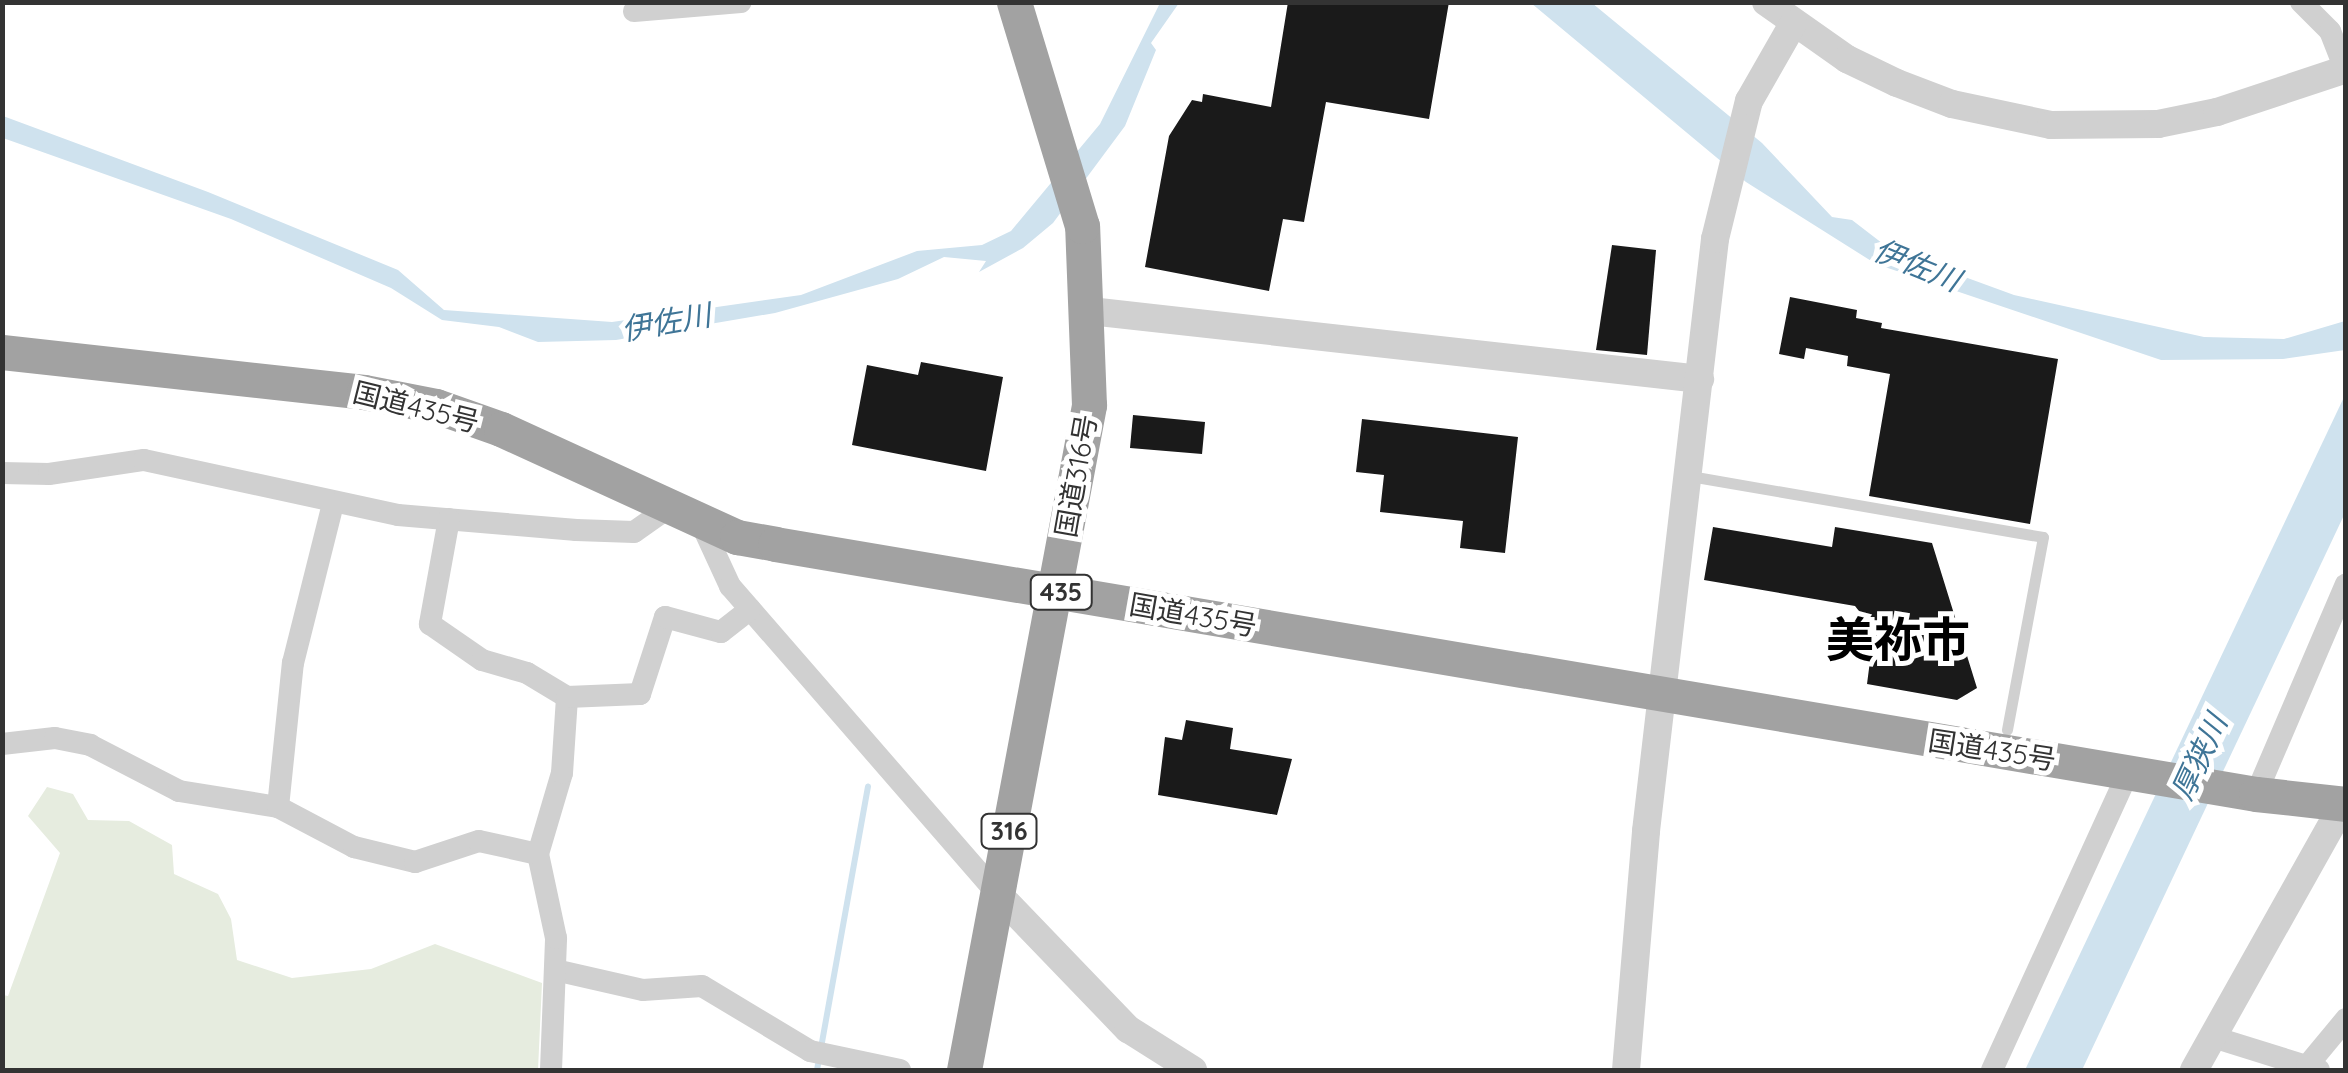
<!DOCTYPE html>
<html>
<head>
<meta charset="utf-8">
<style>
  body { margin:0 }
  #map { position:relative; width:2348px; height:1073px; overflow:hidden; background:#fff; font-family:Quicksand,"Noto Sans JP",sans-serif }
  div>[style] { position:absolute }
  .green>* { inset:0; background:#e6ecdf }
  .water>* { inset:0; background:#cfe2ee }
  .stream>* { height:6px; margin:-3px; padding:0 3px; transform-origin:3px; border-radius:3px; background:#cfe2ee }
  .building>* { inset:0; background:#1a1a1a }
  .service>* { height:11px; margin:-5.5px; padding:0 5.5px; transform-origin:5.5px; border-radius:5.5px; background:#d0d0d0 }
  .minor>* { height:22px; margin:-11px; padding:0 11px; transform-origin:11px; border-radius:11px; background:#d0d0d0 }
  .tertiary>* { height:28px; margin:-14px; padding:0 14px; transform-origin:14px; border-radius:14px; background:#d0d0d0 }
  .trunk>* { height:35px; margin:-17.5px; padding:0 17.5px; transform-origin:17.5px; border-radius:17.5px; background:#a2a2a2 }
  span { translate:-50% -50%; white-space:nowrap; text-align:center; line-height:1.15; -webkit-text-stroke:10px #fff; paint-order:stroke }
  .shield-label span { padding:2px 8px; background:#fff; border:2px solid; border-radius:8px; -webkit-text-stroke-width:0 }
  .shield-label { font-size:25px; color:#333; font-weight:700 }
  .street-label { font-size:28px; color:#333 }
  .water-label { font-size:30px; color:#3f7597; font-style:italic }
  .town-label { font-size:48px; color:#000; font-weight:700 }
  .frame { position:absolute; inset:0; border:5px solid #333; pointer-events:none }
</style>
</head>
<body>
<div id="map">
  <div class="green">
    <div style="clip-path:polygon(47px 787px,73px 794px,88px 820px,129px 821px,172px 845px,174px 874px,218px 894px,231px 919px,237px 960px,292px 978px,371px 969px,435px 944px,542px 983px,538px 1070px,3px 1070px,3px 995px,8px 996px,60px 853px,28px 816px)"></div>
  </div>
  <div class="water">
    <div style="clip-path:polygon(1160px 3px,1179px 3px,1151px 43px,1156px 50px,1125px 126px,1053px 223px,1023px 248px,979px 272px,986px 261px,944px 257px,898px 279px,775px 313px,616px 340px,538px 342px,499px 327px,442px 320px,391px 288px,231px 219px,3px 138px,3px 116px,208px 192px,398px 270px,444px 310px,612px 322px,801px 295px,917px 251px,982px 245px,1011px 231px,1100px 124px)"></div>
    <div style="clip-path:polygon(1531px 3px,1592px 3px,1762px 143px,1832px 217px,1852px 220px,1891px 250px,2014px 295px,2204px 337px,2284px 339px,2345px 321px,2345px 350px,2283px 359px,2161px 360px,1876px 264px,1746px 182px)"></div>
    <div style="clip-path:polygon(2345px 395px,2345px 513px,2082px 1070px,2025px 1070px)"></div>
  </div>
  <div class="stream">
    <div style="left:817px;top:1070px;width:288px;rotate:-79.8deg"></div>
  </div>
  <div class="building">
    <div style="clip-path:polygon(1288px 2px,1449px 2px,1429px 119px,1326px 102px,1304px 222px,1283px 219px,1269px 291px,1145px 267px,1169px 136px,1192px 100px,1202px 102px,1203px 94px,1271px 107px)"></div>
    <div style="clip-path:polygon(1612px 245px,1656px 250px,1647px 355px,1596px 350px)"></div>
    <div style="clip-path:polygon(1790px 297px,1857px 310px,1856px 318px,1882px 323px,1881px 328px,2058px 359px,2030px 524px,1869px 496px,1890px 374px,1847px 366px,1848px 356px,1806px 348px,1804px 359px,1779px 354px)"></div>
    <div style="clip-path:polygon(921px 362px,1003px 377px,986px 471px,852px 445px,867px 365px,918px 375px)"></div>
    <div style="clip-path:polygon(1133px 415px,1205px 422px,1202px 454px,1130px 448px)"></div>
    <div style="clip-path:polygon(1362px 419px,1518px 437px,1505px 553px,1460px 548px,1463px 521px,1380px 512px,1384px 475px,1356px 472px)"></div>
    <div style="clip-path:polygon(1713px 527px,1832px 547px,1835px 527px,1932px 543px,1977px 688px,1957px 700px,1867px 684px,1874px 630px,1855px 606px,1704px 580px)"></div>
    <div style="clip-path:polygon(1186px 720px,1233px 728px,1230px 749px,1292px 759px,1277px 815px,1158px 795px,1165px 737px,1182px 740px)"></div>
  </div>
  <div class="service">
    <div style="left:1690px;top:476px;width:358px;rotate:9.8deg"></div>
    <div style="left:2043px;top:537px;width:196px;rotate:100.6deg"></div>
  </div>
  <div class="minor">
    <div style="left:2301px;top:2px;width:41px;rotate:45deg"></div>
    <div style="left:2330px;top:31px;width:41px;rotate:68.5deg"></div>
    <div style="left:634px;top:11px;width:107px;rotate:-4.8deg"></div>
    <div style="left:2px;top:473px;width:47px;rotate:1.2deg"></div>
    <div style="left:49px;top:474px;width:96px;rotate:-8.4deg"></div>
    <div style="left:144px;top:460px;width:260px;rotate:12.2deg"></div>
    <div style="left:398px;top:515px;width:179px;rotate:4.8deg"></div>
    <div style="left:576px;top:530px;width:58px;rotate:2deg"></div>
    <div style="left:634px;top:532px;width:42px;rotate:-35.2deg"></div>
    <div style="left:449px;top:519px;width:107px;rotate:100.3deg"></div>
    <div style="left:430px;top:624px;width:63px;rotate:34.7deg"></div>
    <div style="left:482px;top:660px;width:47px;rotate:16.1deg"></div>
    <div style="left:527px;top:673px;width:47px;rotate:31deg"></div>
    <div style="left:700px;top:521px;width:72px;rotate:65.2deg"></div>
    <div style="left:730px;top:586px;width:407px;rotate:49deg"></div>
    <div style="left:2px;top:744px;width:53px;rotate:-6.5deg"></div>
    <div style="left:55px;top:738px;width:36px;rotate:11deg"></div>
    <div style="left:90px;top:745px;width:100px;rotate:27.3deg"></div>
    <div style="left:179px;top:791px;width:100px;rotate:9.2deg"></div>
    <div style="left:278px;top:807px;width:86px;rotate:27.8deg"></div>
    <div style="left:354px;top:847px;width:63px;rotate:13.8deg"></div>
    <div style="left:415px;top:862px;width:67px;rotate:-18.2deg"></div>
    <div style="left:479px;top:841px;width:60px;rotate:12.4deg"></div>
    <div style="left:2256px;top:794px;width:228px;rotate:-66.8deg"></div>
    <div style="left:278px;top:807px;width:145px;rotate:-84.1deg"></div>
    <div style="left:293px;top:663px;width:164px;rotate:-75.9deg"></div>
    <div style="left:555px;top:970px;width:90px;rotate:12.8deg"></div>
    <div style="left:643px;top:990px;width:59px;rotate:-3.9deg"></div>
    <div style="left:702px;top:986px;width:126px;rotate:31deg"></div>
    <div style="left:810px;top:1051px;width:92px;rotate:11.9deg"></div>
    <div style="left:2213px;top:1037px;width:111px;rotate:17.3deg"></div>
    <div style="left:2307px;top:1066px;width:61px;rotate:-50.3deg"></div>
    <div style="left:551px;top:1070px;width:132px;rotate:-87.8deg"></div>
    <div style="left:556px;top:938px;width:86px;rotate:-102.1deg"></div>
    <div style="left:538px;top:854px;width:84px;rotate:-73.5deg"></div>
    <div style="left:562px;top:773px;width:76px;rotate:-86.2deg"></div>
    <div style="left:567px;top:697px;width:73px;rotate:-2.4deg"></div>
    <div style="left:640px;top:694px;width:81px;rotate:-72deg"></div>
    <div style="left:665px;top:617px;width:58px;rotate:15deg"></div>
    <div style="left:721px;top:632px;width:37px;rotate:-38deg"></div>
    <div style="left:1992px;top:1070px;width:327px;rotate:-65.4deg"></div>
  </div>
  <div class="tertiary">
    <div style="left:1766px;top:2px;width:99px;rotate:35.1deg"></div>
    <div style="left:1847px;top:59px;width:55px;rotate:25.6deg"></div>
    <div style="left:1897px;top:83px;width:59px;rotate:20.9deg"></div>
    <div style="left:1952px;top:104px;width:101px;rotate:12deg"></div>
    <div style="left:2051px;top:125px;width:107px;rotate:-0.5deg"></div>
    <div style="left:2158px;top:124px;width:60px;rotate:-11.5deg"></div>
    <div style="left:2217px;top:112px;width:136px;rotate:-18.4deg"></div>
    <div style="left:1090px;top:311px;width:614px;rotate:6.36deg"></div>
    <div style="left:997px;top:893px;width:189px;rotate:46.1deg"></div>
    <div style="left:1128px;top:1029px;width:77px;rotate:32.2deg"></div>
    <div style="left:1626px;top:1070px;width:240px;rotate:-85.2deg"></div>
    <div style="left:1646px;top:831px;width:596px;rotate:-83.35deg"></div>
    <div style="left:1715px;top:239px;width:142px;rotate:-76.2deg"></div>
    <div style="left:1749px;top:101px;width:89px;rotate:-60.3deg"></div>
    <div style="left:2194px;top:1070px;width:305px;rotate:-60.7deg"></div>
  </div>
  <div class="trunk">
    <div style="left:2px;top:352px;width:364px;rotate:6.3deg"></div>
    <div style="left:364px;top:392px;width:73px;rotate:11deg"></div>
    <div style="left:436px;top:406px;width:69px;rotate:19.5deg"></div>
    <div style="left:501px;top:429px;width:260px;rotate:24.6deg"></div>
    <div style="left:737px;top:537px;width:39px;rotate:10deg"></div>
    <div style="left:775px;top:544px;width:1502px;rotate:9.58deg"></div>
    <div style="left:2256px;top:794px;width:91px;rotate:6.3deg"></div>
    <div style="left:964px;top:1070px;width:677px;rotate:-79.35deg"></div>
    <div style="left:1089px;top:405px;width:179px;rotate:-92.2deg"></div>
    <div style="left:1082px;top:226px;width:234px;rotate:-106.9deg"></div>
  </div>
  <div class="shield-label">
    <span style="left:1061px;top:592px">435</span>
    <span style="left:1009px;top:831px">316</span>
  </div>
  <div class="street-label">
    <span style="left:416px;top:407px;rotate:14deg">国道435号</span>
    <span style="left:1076px;top:476px;rotate:-80deg">国道316号</span>
    <span style="left:1193px;top:615px;rotate:10deg">国道435号</span>
    <span style="left:1992px;top:750px;rotate:9deg">国道435号</span>
  </div>
  <div class="water-label">
    <span style="left:1917px;top:265px;rotate:22deg">伊佐川</span>
    <span style="left:666px;top:322px;rotate:-10deg">伊佐川</span>
    <span style="left:2199px;top:757px;rotate:-65deg">厚狭川</span>
  </div>
  <div class="town-label">
    <span style="left:1898px;top:640px">美祢市</span>
  </div>
  <div class="frame"></div>
</div>
</body>
</html>
